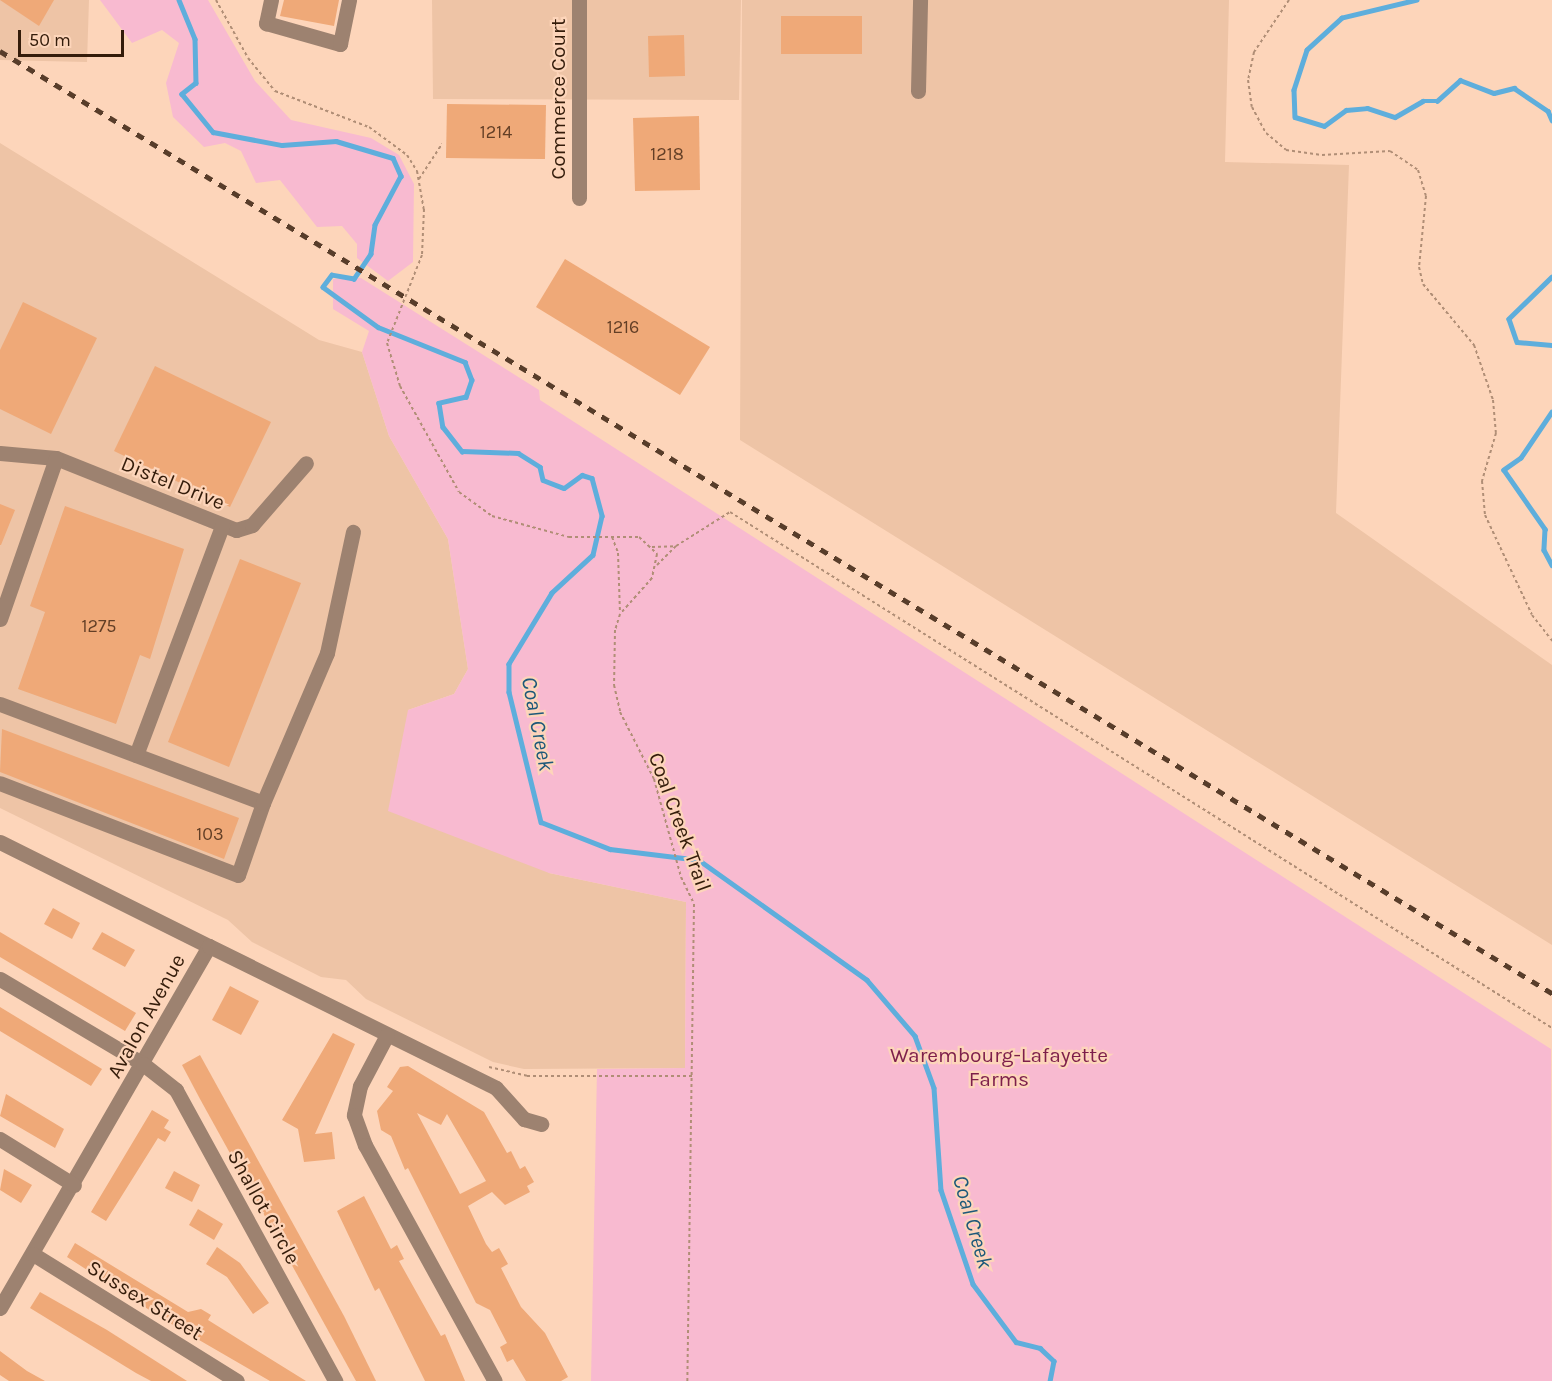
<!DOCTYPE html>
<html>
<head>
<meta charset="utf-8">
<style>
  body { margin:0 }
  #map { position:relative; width:1552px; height:1381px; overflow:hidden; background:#fdd5ba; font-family:Karla,sans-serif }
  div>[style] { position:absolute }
  .built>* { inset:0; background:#eec4a6 }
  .green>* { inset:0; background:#f8bad0 }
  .stream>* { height:4.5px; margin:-2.25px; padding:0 2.25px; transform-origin:2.25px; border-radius:2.25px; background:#5eaedc }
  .building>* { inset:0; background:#efa978 }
  .path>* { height:2px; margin-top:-1px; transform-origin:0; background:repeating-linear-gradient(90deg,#b08e76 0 3px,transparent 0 6px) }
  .minor>* { height:15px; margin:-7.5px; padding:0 7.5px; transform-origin:7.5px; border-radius:7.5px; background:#9d8270 }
  .rail>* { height:4.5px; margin-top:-2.25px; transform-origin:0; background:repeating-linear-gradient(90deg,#583d2a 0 8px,transparent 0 16px) }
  span { translate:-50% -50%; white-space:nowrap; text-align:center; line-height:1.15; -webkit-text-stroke:4.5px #fdd5ba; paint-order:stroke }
  .number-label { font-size:18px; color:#633f26 }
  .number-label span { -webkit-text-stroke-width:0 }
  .street-label { font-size:21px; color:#341c0a }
  .park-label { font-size:21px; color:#7d1f4b }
  .water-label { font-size:22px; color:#1d597a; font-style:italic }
  .scale { position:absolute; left:18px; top:30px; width:106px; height:27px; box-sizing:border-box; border:3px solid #341c0a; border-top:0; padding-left:8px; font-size:18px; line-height:21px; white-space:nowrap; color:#341c0a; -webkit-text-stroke:4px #fdd5ba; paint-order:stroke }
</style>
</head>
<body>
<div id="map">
  <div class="built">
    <div style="clip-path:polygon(0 0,89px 0,87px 62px,0 60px)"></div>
    <div style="clip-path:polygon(432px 0,741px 0,739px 100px,433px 99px)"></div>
    <div style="clip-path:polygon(742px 0,1229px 0,1225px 162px,1349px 165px,1336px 513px,1552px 665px,1552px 945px,740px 440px)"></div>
    <div style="clip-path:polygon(0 143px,319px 340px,362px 352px,389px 436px,448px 539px,468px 669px,454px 694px,408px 710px,549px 873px,686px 902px,685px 1068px,524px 1069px,493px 1062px,366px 999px,346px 980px,321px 977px,252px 942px,228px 920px,0 808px)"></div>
  </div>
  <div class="green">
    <div style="clip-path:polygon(100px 0,208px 0,255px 81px,291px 120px,371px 138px,399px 155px,414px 184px,413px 262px,388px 281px,357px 258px,357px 244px,342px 226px,317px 227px,280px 180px,256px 183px,241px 151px,225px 143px,204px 147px,173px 117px,166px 83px,179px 43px,162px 30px,132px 43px)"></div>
    <div style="clip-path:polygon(361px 278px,539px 390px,540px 400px,1551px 1049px,1552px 1381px,591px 1381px,597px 1069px,685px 1068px,686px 902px,549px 873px,388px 811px,408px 710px,454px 694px,468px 669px,448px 539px,389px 436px,362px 352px,369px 331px,333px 309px,333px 279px)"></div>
  </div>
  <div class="stream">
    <div style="left:179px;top:0;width:42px;rotate:67.7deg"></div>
    <div style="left:195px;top:39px;width:44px;rotate:88.7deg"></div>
    <div style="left:196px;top:83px;width:18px;rotate:142deg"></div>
    <div style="left:182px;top:94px;width:49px;rotate:50.8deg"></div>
    <div style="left:213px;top:132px;width:70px;rotate:10.7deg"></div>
    <div style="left:282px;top:145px;width:54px;rotate:-4.2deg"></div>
    <div style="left:336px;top:141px;width:59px;rotate:16.6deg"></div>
    <div style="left:393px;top:158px;width:20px;rotate:66deg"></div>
    <div style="left:401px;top:176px;width:55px;rotate:118deg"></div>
    <div style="left:375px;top:225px;width:29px;rotate:98deg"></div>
    <div style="left:371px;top:254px;width:30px;rotate:124deg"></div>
    <div style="left:354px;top:279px;width:22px;rotate:-170deg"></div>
    <div style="left:332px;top:275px;width:15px;rotate:127deg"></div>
    <div style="left:323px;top:287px;width:68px;rotate:36deg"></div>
    <div style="left:378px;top:327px;width:94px;rotate:21.9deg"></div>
    <div style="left:465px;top:362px;width:19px;rotate:69deg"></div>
    <div style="left:472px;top:380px;width:18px;rotate:109deg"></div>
    <div style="left:466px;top:397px;width:28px;rotate:167deg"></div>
    <div style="left:439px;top:403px;width:24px;rotate:81deg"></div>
    <div style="left:443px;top:427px;width:31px;rotate:52deg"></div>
    <div style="left:462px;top:451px;width:56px;rotate:2deg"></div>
    <div style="left:518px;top:453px;width:26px;rotate:32deg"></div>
    <div style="left:540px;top:467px;width:13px;rotate:77deg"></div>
    <div style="left:543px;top:480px;width:22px;rotate:21deg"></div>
    <div style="left:564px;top:488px;width:22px;rotate:-36deg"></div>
    <div style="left:582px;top:475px;width:10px;rotate:17deg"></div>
    <div style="left:592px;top:478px;width:39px;rotate:75deg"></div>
    <div style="left:602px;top:516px;width:40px;rotate:103deg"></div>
    <div style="left:593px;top:555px;width:56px;rotate:137.2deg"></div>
    <div style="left:552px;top:593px;width:83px;rotate:121.2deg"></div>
    <div style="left:509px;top:664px;width:28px;rotate:90deg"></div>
    <div style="left:509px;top:692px;width:134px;rotate:76.2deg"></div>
    <div style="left:541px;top:822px;width:74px;rotate:21.4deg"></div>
    <div style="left:610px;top:849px;width:90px;rotate:7deg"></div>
    <div style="left:699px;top:860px;width:206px;rotate:35.5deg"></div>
    <div style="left:867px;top:980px;width:74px;rotate:49.4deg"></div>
    <div style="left:915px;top:1036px;width:55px;rotate:69.9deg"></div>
    <div style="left:934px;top:1088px;width:102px;rotate:86.1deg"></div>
    <div style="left:941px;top:1190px;width:99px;rotate:71.2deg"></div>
    <div style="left:973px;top:1284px;width:72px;rotate:53.4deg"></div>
    <div style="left:1016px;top:1342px;width:25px;rotate:14deg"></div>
    <div style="left:1040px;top:1348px;width:19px;rotate:43deg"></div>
    <div style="left:1054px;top:1361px;width:20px;rotate:101deg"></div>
    <div style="left:1417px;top:0;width:77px;rotate:166.5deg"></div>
    <div style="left:1342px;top:18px;width:47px;rotate:137.6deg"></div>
    <div style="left:1307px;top:50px;width:42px;rotate:108deg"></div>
    <div style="left:1294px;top:90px;width:27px;rotate:88deg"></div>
    <div style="left:1295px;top:117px;width:30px;rotate:17deg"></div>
    <div style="left:1324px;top:126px;width:27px;rotate:-36deg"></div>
    <div style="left:1346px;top:110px;width:21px;rotate:-5deg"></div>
    <div style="left:1367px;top:108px;width:29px;rotate:18deg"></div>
    <div style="left:1395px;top:117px;width:32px;rotate:-30deg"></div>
    <div style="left:1423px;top:101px;width:14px"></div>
    <div style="left:1437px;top:101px;width:31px;rotate:-42deg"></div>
    <div style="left:1460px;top:80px;width:36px;rotate:21deg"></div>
    <div style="left:1494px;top:93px;width:21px;rotate:-14deg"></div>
    <div style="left:1514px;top:88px;width:41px;rotate:34.1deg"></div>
    <div style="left:1548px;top:111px;width:10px;rotate:66deg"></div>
    <div style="left:1552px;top:277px;width:60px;rotate:135.7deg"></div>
    <div style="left:1509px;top:319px;width:24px;rotate:71deg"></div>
    <div style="left:1517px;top:342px;width:35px;rotate:5deg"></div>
    <div style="left:1552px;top:412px;width:55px;rotate:124deg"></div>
    <div style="left:1521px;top:458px;width:21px;rotate:145deg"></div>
    <div style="left:1504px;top:470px;width:72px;rotate:55.2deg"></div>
    <div style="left:1545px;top:529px;width:21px;rotate:93deg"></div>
    <div style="left:1544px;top:550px;width:17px;rotate:62deg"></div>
  </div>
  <div class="building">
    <div style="clip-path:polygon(0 0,54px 0,39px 26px)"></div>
    <div style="clip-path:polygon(284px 0,339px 0,334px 26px,280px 16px)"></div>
    <div style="clip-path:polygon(781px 16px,862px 16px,862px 54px,781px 54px)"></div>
    <div style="clip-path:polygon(684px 35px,685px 76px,649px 77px,648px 36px)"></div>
    <div style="clip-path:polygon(447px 104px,546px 105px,545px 159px,446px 158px)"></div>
    <div style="clip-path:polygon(699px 116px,700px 190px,635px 191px,633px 118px)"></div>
    <div style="clip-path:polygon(565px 259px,710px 347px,680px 395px,536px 307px)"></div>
    <div style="clip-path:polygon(23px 302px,97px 338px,51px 434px,0 409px,0 350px)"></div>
    <div style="clip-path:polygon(155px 366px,271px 422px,230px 507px,114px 451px)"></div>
    <div style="clip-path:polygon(0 504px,15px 510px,1px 545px,0 545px)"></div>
    <div style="clip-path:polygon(65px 506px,184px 549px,150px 659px,140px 655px,116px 724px,18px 689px,45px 612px,30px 606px)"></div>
    <div style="clip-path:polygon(240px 559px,301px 583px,229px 767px,168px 742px)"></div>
    <div style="clip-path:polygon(2px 729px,239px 818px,224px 859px,0 772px)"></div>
    <div style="clip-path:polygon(53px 908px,80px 923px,72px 939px,44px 924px)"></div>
    <div style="clip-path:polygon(0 932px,136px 1013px,125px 1031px,0 957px)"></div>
    <div style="clip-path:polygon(102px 932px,135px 950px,125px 967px,92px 949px)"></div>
    <div style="clip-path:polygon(230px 986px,259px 1001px,241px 1035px,212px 1020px)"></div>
    <div style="clip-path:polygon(0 1007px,102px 1069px,91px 1086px,0 1031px)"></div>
    <div style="clip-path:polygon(333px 1033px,355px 1044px,315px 1134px,332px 1132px,335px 1159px,304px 1162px,298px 1129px,282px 1120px)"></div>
    <div style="clip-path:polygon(200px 1055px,344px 1316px,376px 1381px,356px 1381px,200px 1099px,182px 1065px)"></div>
    <div style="clip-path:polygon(evenodd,408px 1066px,484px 1112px,507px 1153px,511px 1151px,520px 1169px,525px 1166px,534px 1182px,527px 1186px,530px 1192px,505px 1205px,492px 1192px,468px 1206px,486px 1244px,492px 1252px,499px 1248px,508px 1264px,501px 1268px,521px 1307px,545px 1333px,568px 1377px,561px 1381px,526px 1381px,513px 1359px,507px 1362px,500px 1347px,507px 1343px,490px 1310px,476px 1303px,408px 1168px,405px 1170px,391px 1136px,381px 1130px,377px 1111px,393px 1091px,387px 1087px,400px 1067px,408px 1066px,417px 1113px,441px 1125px,447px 1114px,486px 1181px,460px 1194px,417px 1113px)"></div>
    <div style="clip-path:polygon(6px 1094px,64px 1129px,55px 1148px,0 1116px)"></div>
    <div style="clip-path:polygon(152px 1110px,169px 1120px,164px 1128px,171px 1132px,165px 1142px,158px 1138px,106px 1221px,91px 1212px)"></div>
    <div style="clip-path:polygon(4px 1169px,32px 1185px,21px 1203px,0 1190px)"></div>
    <div style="clip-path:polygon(174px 1171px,200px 1185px,192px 1202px,165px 1188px)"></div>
    <div style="clip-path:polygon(364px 1196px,391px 1249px,397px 1245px,404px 1259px,399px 1261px,441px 1336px,445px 1334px,465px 1381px,425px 1381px,379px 1288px,375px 1291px,337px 1211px)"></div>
    <div style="clip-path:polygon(198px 1209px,223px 1224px,214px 1240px,189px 1225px)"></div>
    <div style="clip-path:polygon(75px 1243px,188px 1312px,201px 1309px,211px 1315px,208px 1320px,306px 1381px,270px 1381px,168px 1322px,67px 1257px)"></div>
    <div style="clip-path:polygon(217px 1247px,240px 1263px,269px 1303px,253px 1314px,227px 1277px,206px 1264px)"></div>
    <div style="clip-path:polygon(40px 1292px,107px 1330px,187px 1381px,151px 1381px,136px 1373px,30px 1308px)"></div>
    <div style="clip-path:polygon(0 1351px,27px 1371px,45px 1381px,9px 1381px,0 1375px)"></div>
  </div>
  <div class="path">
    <div style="left:216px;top:0;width:66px;rotate:61.1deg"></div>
    <div style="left:248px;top:58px;width:43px;rotate:50.7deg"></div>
    <div style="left:275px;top:91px;width:101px;rotate:21deg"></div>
    <div style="left:369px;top:127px;width:47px;rotate:36.4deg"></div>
    <div style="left:407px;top:155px;width:19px;rotate:58deg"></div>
    <div style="left:417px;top:171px;width:39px;rotate:80deg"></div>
    <div style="left:424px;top:209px;width:46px;rotate:92.5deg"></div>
    <div style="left:422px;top:255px;width:95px;rotate:111.7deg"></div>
    <div style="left:387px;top:343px;width:45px;rotate:73.2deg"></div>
    <div style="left:400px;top:386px;width:121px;rotate:60.9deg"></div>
    <div style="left:459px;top:492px;width:41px;rotate:36deg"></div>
    <div style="left:492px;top:516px;width:80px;rotate:15.3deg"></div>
    <div style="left:569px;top:537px;width:70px"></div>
    <div style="left:639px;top:537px;width:25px;rotate:43deg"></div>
    <div style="left:657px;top:554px;width:25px;rotate:102deg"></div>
    <div style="left:652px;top:578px;width:48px;rotate:131.6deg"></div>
    <div style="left:620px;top:614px;width:17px;rotate:107deg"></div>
    <div style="left:615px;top:630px;width:55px;rotate:91deg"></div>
    <div style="left:614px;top:685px;width:28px;rotate:77deg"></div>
    <div style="left:620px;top:712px;width:75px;rotate:63.1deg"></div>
    <div style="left:654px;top:779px;width:102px;rotate:74.6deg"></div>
    <div style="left:681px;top:877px;width:30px;rotate:64deg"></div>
    <div style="left:694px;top:904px;width:477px;rotate:90.8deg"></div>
    <div style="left:1289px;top:0;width:63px;rotate:123.9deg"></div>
    <div style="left:1254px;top:52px;width:29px;rotate:102deg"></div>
    <div style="left:1248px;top:80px;width:27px;rotate:82deg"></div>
    <div style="left:1252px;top:107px;width:30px;rotate:62deg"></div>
    <div style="left:1266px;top:133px;width:26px;rotate:40deg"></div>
    <div style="left:1286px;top:150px;width:36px;rotate:8deg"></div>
    <div style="left:1322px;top:155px;width:68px;rotate:-3.4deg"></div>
    <div style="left:1390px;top:151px;width:34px;rotate:34deg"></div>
    <div style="left:1418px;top:170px;width:27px;rotate:73deg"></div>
    <div style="left:1426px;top:196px;width:71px;rotate:95.6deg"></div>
    <div style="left:1419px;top:267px;width:17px;rotate:77deg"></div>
    <div style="left:1423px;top:284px;width:80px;rotate:50.1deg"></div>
    <div style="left:1474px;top:345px;width:58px;rotate:70.9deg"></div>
    <div style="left:1493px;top:400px;width:33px;rotate:85deg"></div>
    <div style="left:1496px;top:433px;width:50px;rotate:106.3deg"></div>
    <div style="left:1482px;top:481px;width:34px;rotate:85deg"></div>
    <div style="left:1485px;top:515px;width:110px;rotate:64.8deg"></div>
    <div style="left:1532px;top:615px;width:33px;rotate:52deg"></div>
    <div style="left:419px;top:179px;width:42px;rotate:-56.7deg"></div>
    <div style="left:612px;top:537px;width:17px;rotate:69deg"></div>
    <div style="left:618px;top:553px;width:60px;rotate:88.1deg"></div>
    <div style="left:652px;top:547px;width:24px;rotate:-2deg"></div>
    <div style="left:657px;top:565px;width:27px;rotate:-45deg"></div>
    <div style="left:676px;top:546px;width:64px;rotate:-32.2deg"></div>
    <div style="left:730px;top:512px;width:971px;rotate:32.12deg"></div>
    <div style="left:489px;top:1067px;width:39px;rotate:13deg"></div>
    <div style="left:527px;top:1076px;width:166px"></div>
  </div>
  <div class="minor">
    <div style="left:271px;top:0;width:24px;rotate:102deg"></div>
    <div style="left:266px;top:23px;width:77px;rotate:15.8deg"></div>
    <div style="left:340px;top:44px;width:45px;rotate:-78.4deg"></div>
    <div style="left:918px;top:91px;width:91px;rotate:-88.7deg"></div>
    <div style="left:579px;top:198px;width:198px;rotate:-90deg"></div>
    <div style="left:0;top:453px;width:56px;rotate:5.1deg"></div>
    <div style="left:56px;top:458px;width:194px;rotate:21.8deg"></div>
    <div style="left:236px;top:530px;width:17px;rotate:-17deg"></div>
    <div style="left:252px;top:525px;width:82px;rotate:-48.9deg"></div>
    <div style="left:0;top:619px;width:170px;rotate:-70.8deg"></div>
    <div style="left:0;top:704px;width:281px;rotate:20.6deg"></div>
    <div style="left:263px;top:803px;width:76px;rotate:109.1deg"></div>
    <div style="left:238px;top:875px;width:255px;rotate:-158.9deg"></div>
    <div style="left:136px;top:755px;width:245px;rotate:-69.4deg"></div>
    <div style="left:263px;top:803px;width:163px;rotate:-66.9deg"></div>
    <div style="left:327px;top:653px;width:124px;rotate:-77.9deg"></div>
    <div style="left:0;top:842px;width:233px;rotate:26.5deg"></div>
    <div style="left:209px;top:946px;width:418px;rotate:120deg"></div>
    <div style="left:209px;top:946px;width:320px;rotate:26.3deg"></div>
    <div style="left:496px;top:1088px;width:42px;rotate:47.9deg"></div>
    <div style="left:524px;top:1119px;width:18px;rotate:16deg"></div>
    <div style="left:0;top:979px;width:166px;rotate:30.7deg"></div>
    <div style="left:143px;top:1064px;width:42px;rotate:38.2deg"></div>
    <div style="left:176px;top:1090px;width:332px;rotate:61.3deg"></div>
    <div style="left:387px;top:1035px;width:58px;rotate:117.9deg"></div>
    <div style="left:360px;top:1086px;width:30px;rotate:102deg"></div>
    <div style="left:354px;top:1115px;width:32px;rotate:70deg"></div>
    <div style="left:365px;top:1145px;width:269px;rotate:61.2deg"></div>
    <div style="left:0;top:1139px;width:87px;rotate:31.9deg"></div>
    <div style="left:33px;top:1254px;width:240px;rotate:31.9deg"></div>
  </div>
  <div class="rail">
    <div style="left:0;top:51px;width:1816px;rotate:31.26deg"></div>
  </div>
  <div class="number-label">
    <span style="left:496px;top:132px">1214</span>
    <span style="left:667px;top:154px">1218</span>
    <span style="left:623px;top:327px">1216</span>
    <span style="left:99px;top:626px">1275</span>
    <span style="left:210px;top:834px">103</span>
  </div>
  <div class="street-label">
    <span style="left:558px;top:99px;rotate:-90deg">Commerce Court</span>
    <span style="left:173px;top:483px;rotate:22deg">Distel Drive</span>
    <span style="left:680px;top:822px;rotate:70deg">Coal Creek Trail</span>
    <span style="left:146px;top:1016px;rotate:-61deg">Avalon Avenue</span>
    <span style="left:264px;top:1207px;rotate:61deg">Shallot Circle</span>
    <span style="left:145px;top:1300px;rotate:32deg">Sussex Street</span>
  </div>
  <div class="park-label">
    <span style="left:999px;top:1067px">Warembourg-Lafayette<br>Farms</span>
  </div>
  <div class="water-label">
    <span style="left:537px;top:724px;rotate:79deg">Coal Creek</span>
    <span style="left:972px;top:1222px;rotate:74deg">Coal Creek</span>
  </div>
  <div class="scale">50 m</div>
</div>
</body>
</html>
